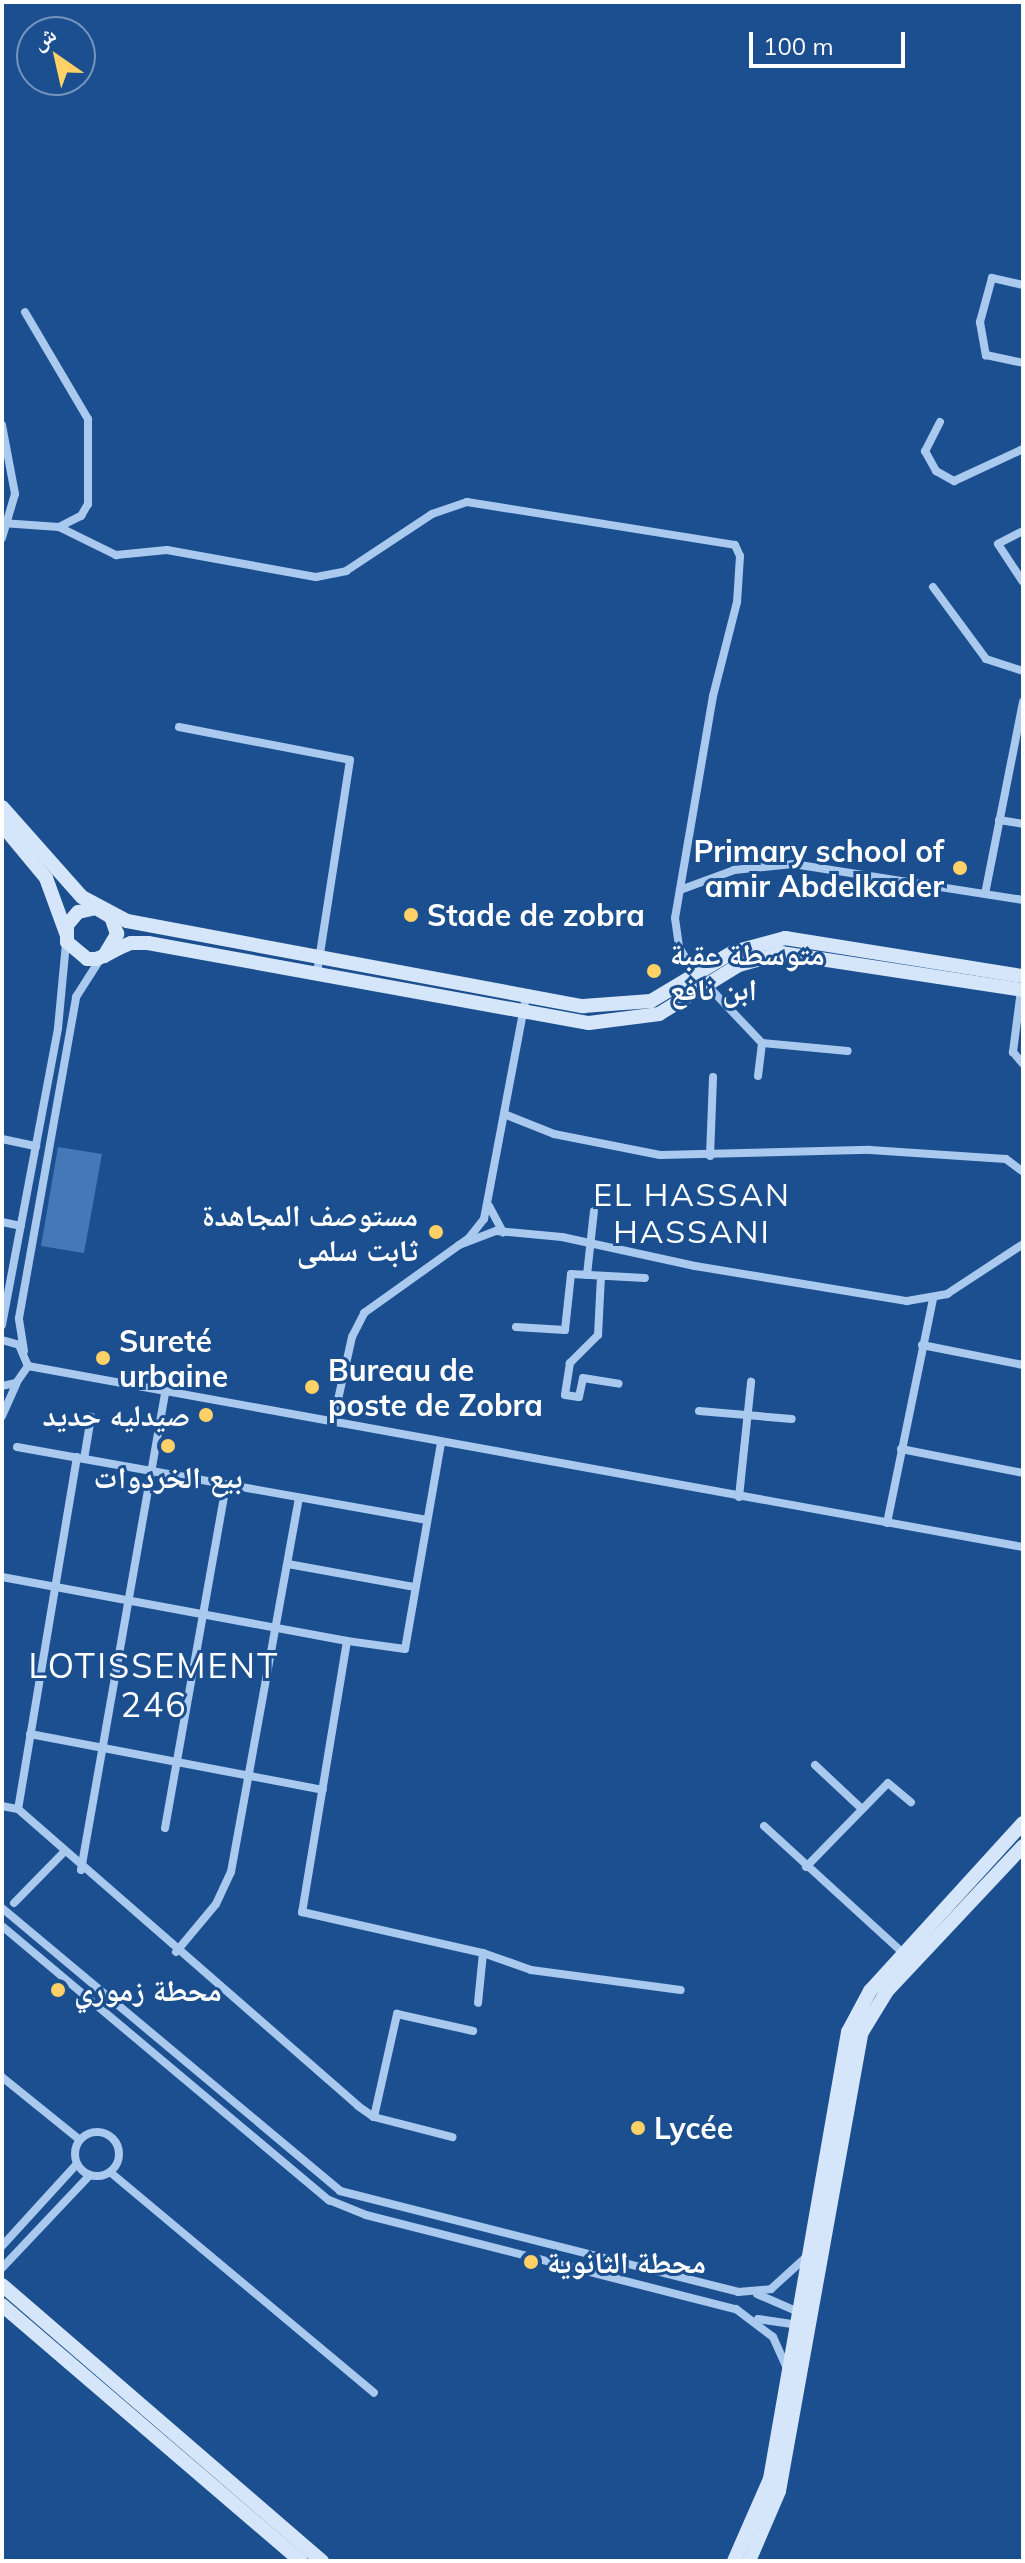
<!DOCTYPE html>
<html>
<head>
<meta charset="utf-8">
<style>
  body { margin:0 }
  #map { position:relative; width:1025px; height:2563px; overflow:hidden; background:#1b4f8f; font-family:Mulish,"Noto Naskh Arabic",sans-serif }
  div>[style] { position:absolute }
  .building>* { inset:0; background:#4478b7 }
  .street>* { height:8px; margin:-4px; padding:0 4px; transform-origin:4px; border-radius:4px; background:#a9c9ee }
  .street>.ring { margin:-4px; padding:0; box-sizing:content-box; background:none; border:8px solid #a9c9ee; border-radius:50% }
  .secondary>* { height:14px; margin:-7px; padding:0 7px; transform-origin:7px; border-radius:7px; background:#d6e6fa }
  .dots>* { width:22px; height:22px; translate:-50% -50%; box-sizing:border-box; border:4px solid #1b4f8f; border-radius:50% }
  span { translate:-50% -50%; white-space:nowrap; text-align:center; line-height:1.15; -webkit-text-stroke:6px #1b4f8f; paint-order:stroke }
  .poi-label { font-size:30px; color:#fff; font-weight:700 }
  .right { translate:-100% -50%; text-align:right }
  .left { translate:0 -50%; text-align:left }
  .neighbourhood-label { font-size:32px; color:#fff; letter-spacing:2px }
  .quarter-label { font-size:34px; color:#fff; letter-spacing:2px }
  .frame { position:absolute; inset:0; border:4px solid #fff; pointer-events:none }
  .north { position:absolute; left:16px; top:16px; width:80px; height:80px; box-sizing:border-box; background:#1b4f8f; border:2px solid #7695bc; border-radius:50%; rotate:326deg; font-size:22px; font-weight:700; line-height:32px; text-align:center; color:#fff }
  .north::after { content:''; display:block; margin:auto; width:28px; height:36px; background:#ffd166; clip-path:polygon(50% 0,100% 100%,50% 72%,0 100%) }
  .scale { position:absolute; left:749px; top:32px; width:156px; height:36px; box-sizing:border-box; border:4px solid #fff; border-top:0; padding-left:10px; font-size:24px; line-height:28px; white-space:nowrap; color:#fff; -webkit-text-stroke:6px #1b4f8f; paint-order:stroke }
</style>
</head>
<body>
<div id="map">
  <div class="building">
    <div style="clip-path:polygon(58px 1147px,102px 1154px,84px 1253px,41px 1246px)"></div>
  </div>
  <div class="street">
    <div style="left:1023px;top:285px;width:32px;rotate:-167deg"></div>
    <div style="left:992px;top:278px;width:46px;rotate:105.3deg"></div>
    <div style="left:980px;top:322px;width:34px;rotate:80deg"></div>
    <div style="left:986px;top:355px;width:38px;rotate:12deg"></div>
    <div style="left:940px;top:422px;width:33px;rotate:117deg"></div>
    <div style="left:925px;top:451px;width:23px;rotate:61deg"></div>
    <div style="left:936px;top:471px;width:21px;rotate:29deg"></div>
    <div style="left:954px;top:481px;width:76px;rotate:-24.9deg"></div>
    <div style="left:2px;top:425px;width:70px;rotate:79.3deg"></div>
    <div style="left:15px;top:494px;width:46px;rotate:106.5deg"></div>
    <div style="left:2px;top:523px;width:57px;rotate:4deg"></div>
    <div style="left:59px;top:527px;width:25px;rotate:-27deg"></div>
    <div style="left:81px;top:516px;width:14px;rotate:-60deg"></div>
    <div style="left:88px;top:504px;width:85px;rotate:-90deg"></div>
    <div style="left:88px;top:419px;width:124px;rotate:-120.5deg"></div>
    <div style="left:59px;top:527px;width:64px;rotate:26.2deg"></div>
    <div style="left:116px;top:555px;width:51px;rotate:-5.6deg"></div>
    <div style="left:167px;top:550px;width:151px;rotate:10.3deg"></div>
    <div style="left:316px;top:577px;width:31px;rotate:-11deg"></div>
    <div style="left:346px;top:571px;width:103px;rotate:-33.5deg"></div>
    <div style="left:432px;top:514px;width:37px;rotate:-19deg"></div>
    <div style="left:467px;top:502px;width:271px;rotate:9.1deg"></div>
    <div style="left:735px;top:545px;width:12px;rotate:66deg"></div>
    <div style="left:740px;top:556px;width:46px;rotate:93.7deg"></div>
    <div style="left:737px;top:602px;width:97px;rotate:104.3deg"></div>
    <div style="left:713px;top:696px;width:225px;rotate:99.7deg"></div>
    <div style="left:675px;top:918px;width:29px;rotate:82deg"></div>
    <div style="left:679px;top:947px;width:33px;rotate:59deg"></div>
    <div style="left:1023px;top:531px;width:28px;rotate:153deg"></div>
    <div style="left:998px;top:544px;width:45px;rotate:56.7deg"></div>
    <div style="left:933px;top:587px;width:89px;rotate:53.6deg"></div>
    <div style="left:986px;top:659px;width:39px;rotate:18deg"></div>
    <div style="left:179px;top:727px;width:174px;rotate:10.9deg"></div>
    <div style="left:350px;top:760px;width:217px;rotate:98.8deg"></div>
    <div style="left:999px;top:820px;width:24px;rotate:9deg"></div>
    <div style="left:680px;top:890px;width:58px;rotate:-20.3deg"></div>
    <div style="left:734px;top:870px;width:59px;rotate:-5.8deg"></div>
    <div style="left:793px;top:864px;width:233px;rotate:8.9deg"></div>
    <div style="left:985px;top:894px;width:196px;rotate:-78.8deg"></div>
    <div style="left:706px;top:984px;width:81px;rotate:46.5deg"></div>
    <div style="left:1021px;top:990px;width:63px;rotate:97.4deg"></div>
    <div style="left:1013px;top:1052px;width:16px;rotate:50deg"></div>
    <div style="left:758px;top:1076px;width:33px;rotate:-83deg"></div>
    <div style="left:762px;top:1043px;width:86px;rotate:5.3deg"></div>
    <div style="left:504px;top:1114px;width:54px;rotate:21.8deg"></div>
    <div style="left:554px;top:1134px;width:108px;rotate:11.2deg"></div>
    <div style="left:660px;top:1155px;width:210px;rotate:-1.4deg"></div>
    <div style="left:870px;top:1150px;width:136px;rotate:3.8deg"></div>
    <div style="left:1006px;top:1159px;width:21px;rotate:37deg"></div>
    <div style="left:2px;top:1139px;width:35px;rotate:12deg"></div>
    <div style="left:710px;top:1156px;width:79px;rotate:-87.8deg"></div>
    <div style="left:489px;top:1206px;width:30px;rotate:62deg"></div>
    <div style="left:2px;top:1222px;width:19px;rotate:12deg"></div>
    <div style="left:459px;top:1245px;width:40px;rotate:-21deg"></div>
    <div style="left:496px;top:1231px;width:66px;rotate:5.2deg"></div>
    <div style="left:562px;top:1237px;width:136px;rotate:12.3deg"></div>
    <div style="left:695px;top:1266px;width:215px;rotate:9.4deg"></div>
    <div style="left:907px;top:1301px;width:41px;rotate:-9.9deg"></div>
    <div style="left:947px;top:1294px;width:91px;rotate:-33.3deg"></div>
    <div style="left:587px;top:1275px;width:64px;rotate:-83.8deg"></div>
    <div style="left:601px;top:1276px;width:59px;rotate:92.9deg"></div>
    <div style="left:598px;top:1335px;width:40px;rotate:135deg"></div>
    <div style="left:570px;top:1363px;width:32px;rotate:99deg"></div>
    <div style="left:565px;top:1395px;width:14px;rotate:8deg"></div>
    <div style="left:579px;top:1397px;width:19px;rotate:-78deg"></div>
    <div style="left:583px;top:1378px;width:36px;rotate:9deg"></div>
    <div style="left:2px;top:1325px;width:302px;rotate:-79.3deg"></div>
    <div style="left:58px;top:1028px;width:85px;rotate:-84.6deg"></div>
    <div style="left:516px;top:1327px;width:49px;rotate:3.5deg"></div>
    <div style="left:565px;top:1330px;width:56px;rotate:-83.9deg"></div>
    <div style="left:571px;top:1274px;width:74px;rotate:3.1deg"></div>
    <div style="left:2px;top:1340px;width:18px;rotate:16deg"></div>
    <div style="left:19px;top:1345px;width:23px;rotate:67deg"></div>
    <div style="left:28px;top:1366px;width:21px;rotate:125deg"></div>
    <div style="left:16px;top:1383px;width:14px;rotate:168deg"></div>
    <div style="left:922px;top:1345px;width:103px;rotate:11.2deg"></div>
    <div style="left:24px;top:1351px;width:33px;rotate:-99deg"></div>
    <div style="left:19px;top:1318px;width:326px;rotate:-79.9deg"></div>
    <div style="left:76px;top:997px;width:43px;rotate:-57.4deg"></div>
    <div style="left:28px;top:1366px;width:1011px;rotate:10.31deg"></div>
    <div style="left:699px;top:1411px;width:93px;rotate:4.9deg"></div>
    <div style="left:2px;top:1416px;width:35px;rotate:-66deg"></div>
    <div style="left:333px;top:1422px;width:87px;rotate:-77.4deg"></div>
    <div style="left:352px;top:1337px;width:27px;rotate:-63deg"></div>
    <div style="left:364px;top:1313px;width:129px;rotate:-35.5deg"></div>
    <div style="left:469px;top:1238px;width:24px;rotate:-52deg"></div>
    <div style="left:484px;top:1219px;width:226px;rotate:-79.3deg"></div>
    <div style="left:441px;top:1443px;width:209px;rotate:99.9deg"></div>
    <div style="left:405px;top:1649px;width:59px;rotate:-172.1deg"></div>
    <div style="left:347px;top:1641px;width:275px;rotate:99.4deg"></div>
    <div style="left:302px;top:1912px;width:186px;rotate:12.8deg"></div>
    <div style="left:483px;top:1953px;width:50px;rotate:95.7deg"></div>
    <div style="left:17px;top:1447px;width:415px;rotate:10.1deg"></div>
    <div style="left:901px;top:1449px;width:124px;rotate:11.1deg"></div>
    <div style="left:77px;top:1457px;width:357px;rotate:99.5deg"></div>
    <div style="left:18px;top:1809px;width:451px;rotate:41.1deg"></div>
    <div style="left:358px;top:2106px;width:19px;rotate:35deg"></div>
    <div style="left:374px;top:2117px;width:81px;rotate:14.4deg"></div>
    <div style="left:84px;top:1459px;width:43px;rotate:-80.5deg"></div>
    <div style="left:739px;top:1497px;width:116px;rotate:-84deg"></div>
    <div style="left:887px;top:1523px;width:230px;rotate:-78.4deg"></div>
    <div style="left:288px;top:1564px;width:129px;rotate:10.3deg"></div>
    <div style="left:2px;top:1577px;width:351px;rotate:10.5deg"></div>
    <div style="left:30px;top:1734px;width:298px;rotate:10.8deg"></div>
    <div style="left:815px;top:1765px;width:63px;rotate:43.1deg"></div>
    <div style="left:2px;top:1806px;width:16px;rotate:11deg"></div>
    <div style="left:764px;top:1826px;width:190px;rotate:42.4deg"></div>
    <div style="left:165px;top:1828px;width:349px;rotate:-79.9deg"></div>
    <div style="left:806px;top:1867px;width:117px;rotate:-45.7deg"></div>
    <div style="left:888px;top:1783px;width:30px;rotate:40deg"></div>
    <div style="left:81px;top:1870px;width:485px;rotate:-80deg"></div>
    <div style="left:14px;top:1903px;width:69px;rotate:-45.6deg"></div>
    <div style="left:2px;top:1908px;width:441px;rotate:39.9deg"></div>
    <div style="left:340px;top:2191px;width:411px;rotate:14.2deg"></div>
    <div style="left:738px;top:2292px;width:33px;rotate:-5deg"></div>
    <div style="left:771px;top:2289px;width:45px;rotate:-42.3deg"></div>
    <div style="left:2px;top:1926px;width:427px;rotate:40deg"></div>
    <div style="left:329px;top:2200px;width:40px;rotate:22deg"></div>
    <div style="left:366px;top:2215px;width:382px;rotate:14.3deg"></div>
    <div style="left:736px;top:2309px;width:46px;rotate:37.1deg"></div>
    <div style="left:773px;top:2337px;width:35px;rotate:66deg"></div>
    <div style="left:176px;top:1952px;width:62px;rotate:-50.2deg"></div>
    <div style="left:216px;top:1904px;width:35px;rotate:-65deg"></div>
    <div style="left:231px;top:1872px;width:380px;rotate:-79.7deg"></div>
    <div style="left:483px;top:1953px;width:51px;rotate:19.5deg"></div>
    <div style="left:531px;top:1970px;width:151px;rotate:7.6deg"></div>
    <div style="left:2px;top:2077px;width:100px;rotate:38.9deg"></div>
    <div style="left:374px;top:2117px;width:106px;rotate:-77.4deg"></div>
    <div style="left:397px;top:2014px;width:78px;rotate:12.6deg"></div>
    <div class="ring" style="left:75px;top:2132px;width:36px;height:36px"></div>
    <div style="left:110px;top:2172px;width:344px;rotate:39.9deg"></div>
    <div style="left:2px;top:2246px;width:111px;rotate:-47.6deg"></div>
    <div style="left:2px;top:2268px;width:128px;rotate:-46.6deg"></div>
    <div style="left:757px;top:2294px;width:48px;rotate:23.4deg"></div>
    <div style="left:758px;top:2319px;width:41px;rotate:8.3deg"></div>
  </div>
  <div class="secondary">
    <div style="left:2px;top:807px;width:120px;rotate:48.4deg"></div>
    <div style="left:82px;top:897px;width:51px;rotate:28.1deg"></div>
    <div style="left:127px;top:921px;width:464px;rotate:10.6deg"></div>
    <div style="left:583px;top:1006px;width:68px;rotate:-4.2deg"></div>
    <div style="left:651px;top:1001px;width:96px;rotate:-30.9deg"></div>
    <div style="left:733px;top:952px;width:54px;rotate:-15.1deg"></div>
    <div style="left:785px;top:938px;width:241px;rotate:9.1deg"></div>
    <div style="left:2px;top:825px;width:69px;rotate:50.3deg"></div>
    <div style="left:46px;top:878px;width:59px;rotate:70deg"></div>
    <div style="left:104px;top:956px;width:26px;rotate:-59deg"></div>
    <div style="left:117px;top:934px;width:18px;rotate:-109deg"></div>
    <div style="left:111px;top:917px;width:17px;rotate:-149deg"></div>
    <div style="left:96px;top:908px;width:18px;rotate:167deg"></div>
    <div style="left:78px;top:912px;width:17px;rotate:130deg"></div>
    <div style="left:67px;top:925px;width:17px;rotate:90deg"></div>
    <div style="left:67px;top:942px;width:26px;rotate:40deg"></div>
    <div style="left:87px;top:959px;width:9px"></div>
    <div style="left:96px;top:959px;width:9px;rotate:-21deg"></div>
    <div style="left:104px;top:956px;width:17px;rotate:-28deg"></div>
    <div style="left:119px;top:948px;width:13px;rotate:-23deg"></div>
    <div style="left:131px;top:943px;width:17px"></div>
    <div style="left:148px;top:943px;width:448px;rotate:10.3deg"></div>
    <div style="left:589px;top:1023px;width:71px;rotate:-7.3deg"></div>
    <div style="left:659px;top:1014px;width:94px;rotate:-31.5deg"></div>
    <div style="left:739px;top:965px;width:44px;rotate:-15.9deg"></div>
    <div style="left:781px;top:953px;width:245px;rotate:8.7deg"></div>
    <div style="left:2px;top:2285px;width:423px;rotate:40.8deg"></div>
    <div style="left:2px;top:2305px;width:394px;rotate:40.6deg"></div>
    <div style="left:734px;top:2561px;width:90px;rotate:-66.3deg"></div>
    <div style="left:770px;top:2479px;width:454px;rotate:-80.1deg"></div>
    <div style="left:848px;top:2032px;width:47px;rotate:-61.8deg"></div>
    <div style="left:870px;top:1991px;width:227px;rotate:-47.7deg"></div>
    <div style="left:749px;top:2561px;width:76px;rotate:-66.8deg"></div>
    <div style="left:779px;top:2491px;width:466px;rotate:-79.8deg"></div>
    <div style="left:862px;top:2032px;width:48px;rotate:-58.6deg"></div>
    <div style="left:887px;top:1991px;width:199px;rotate:-46.8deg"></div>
  </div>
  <div class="dots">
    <div style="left:960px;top:868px;background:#ffd166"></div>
    <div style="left:411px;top:915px;background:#ffd166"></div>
    <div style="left:654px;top:971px;background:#ffd166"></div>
    <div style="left:436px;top:1232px;background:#ffd166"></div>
    <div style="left:103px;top:1358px;background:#ffd166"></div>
    <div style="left:312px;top:1387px;background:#ffd166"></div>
    <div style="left:206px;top:1415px;background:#ffd166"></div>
    <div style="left:168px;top:1446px;background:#ffd166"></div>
    <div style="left:58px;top:1990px;background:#ffd166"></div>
    <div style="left:638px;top:2128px;background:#ffd166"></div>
    <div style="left:531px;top:2262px;background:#ffd166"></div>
  </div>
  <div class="poi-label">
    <span class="right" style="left:944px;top:868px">Primary school of<br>amir Abdelkader</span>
    <span class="left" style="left:427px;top:915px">Stade de zobra</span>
    <span class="left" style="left:670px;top:971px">متوسطة عقبة<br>ابن نافع</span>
    <span class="right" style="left:418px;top:1232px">مستوصف المجاهدة<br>ثابت سلمى</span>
    <span class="left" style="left:119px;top:1358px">Sureté<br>urbaine</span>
    <span class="left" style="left:328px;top:1387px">Bureau de<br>poste de Zobra</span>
    <span class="right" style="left:190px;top:1415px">صيدليه حديد</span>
    <span style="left:168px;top:1477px">بيع الخردوات</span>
    <span class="left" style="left:74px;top:1990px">محطة زموري</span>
    <span class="left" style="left:654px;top:2128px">Lycée</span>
    <span class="left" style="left:547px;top:2262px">محطة الثانوية</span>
  </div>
  <div class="neighbourhood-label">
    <span style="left:692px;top:1213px">EL HASSAN<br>HASSANI</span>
  </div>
  <div class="quarter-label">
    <span style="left:154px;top:1685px">LOTISSEMENT<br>246</span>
  </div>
  <div class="frame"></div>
  <div class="north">ش</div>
  <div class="scale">100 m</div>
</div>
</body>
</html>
